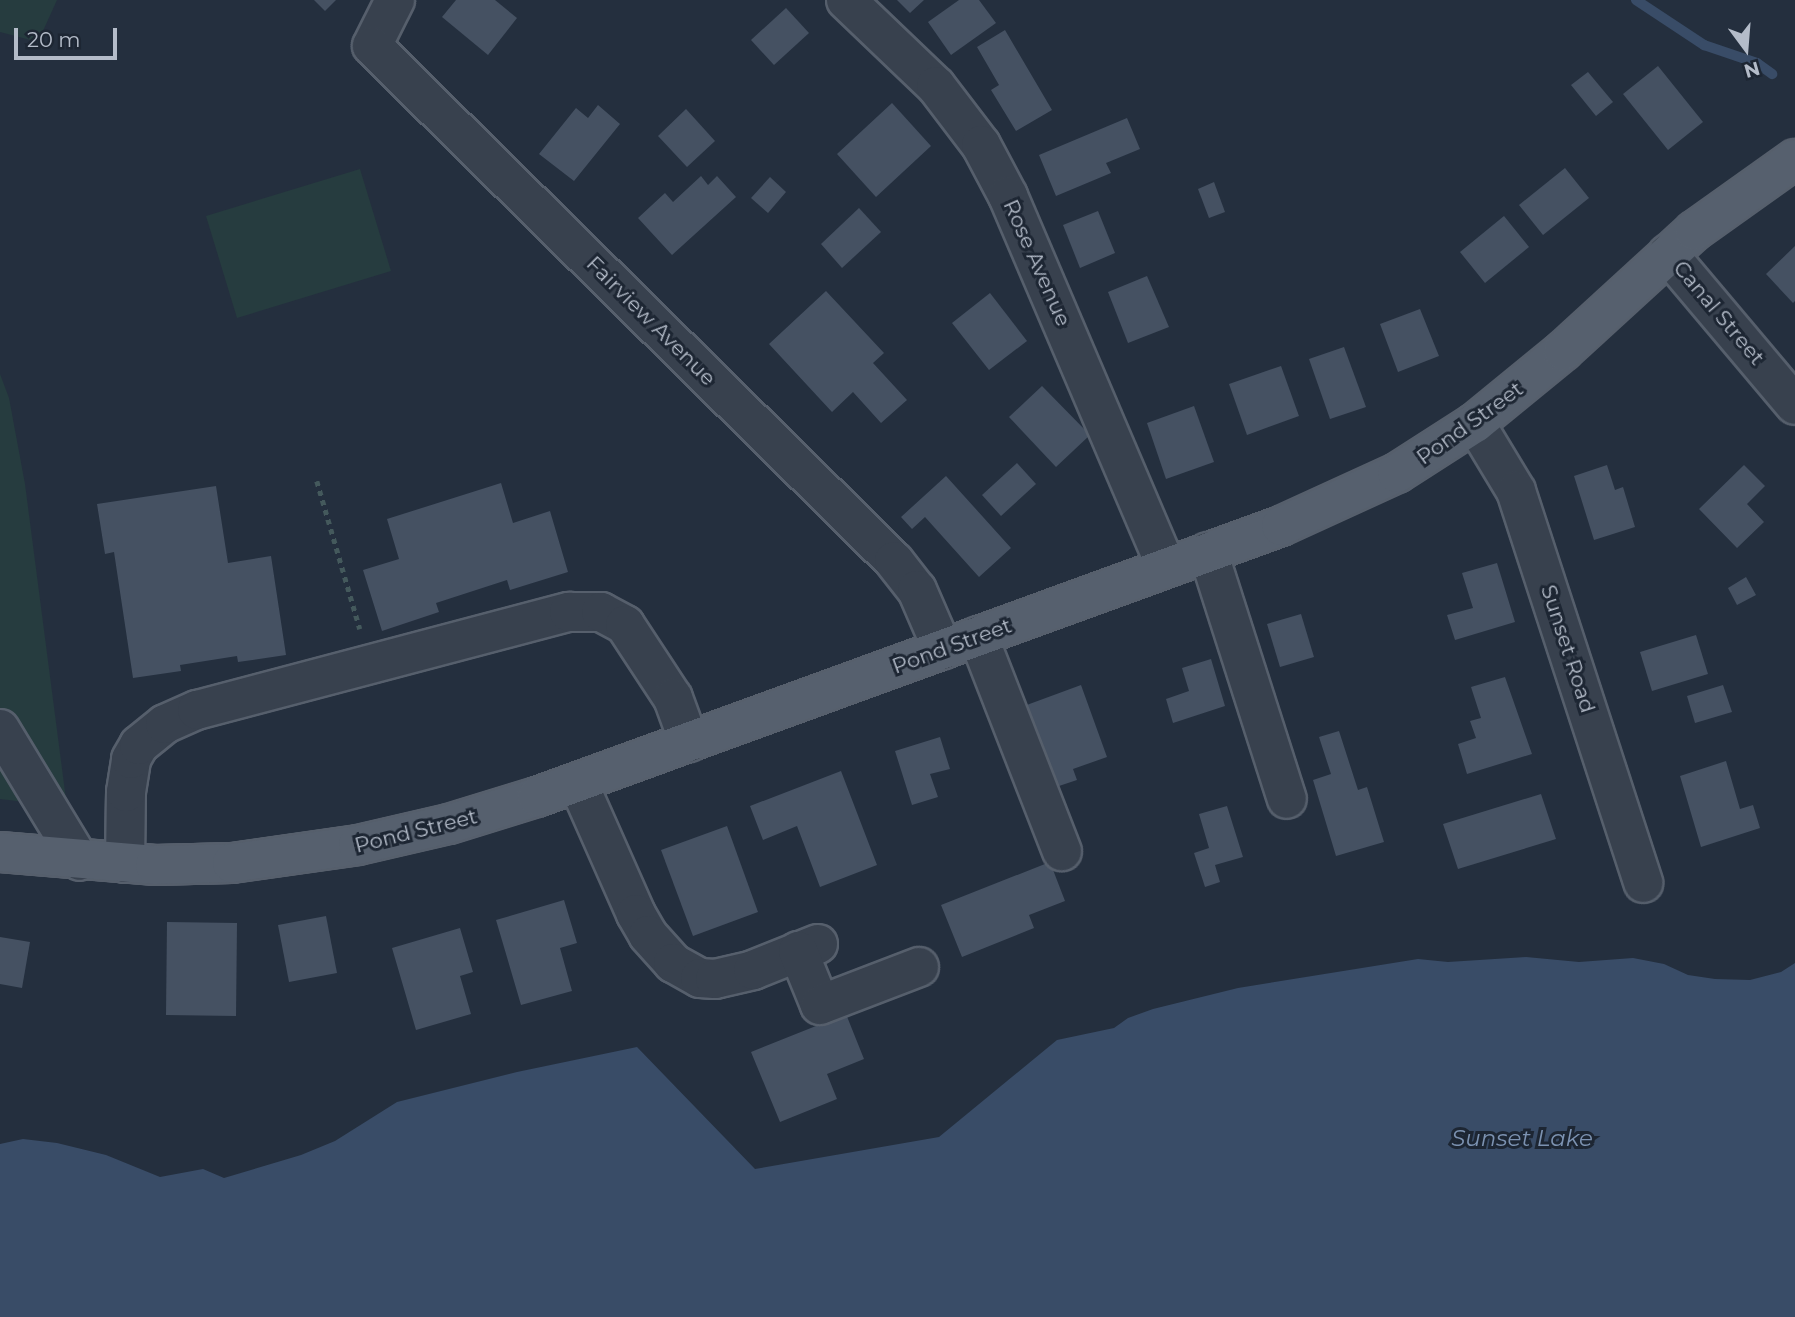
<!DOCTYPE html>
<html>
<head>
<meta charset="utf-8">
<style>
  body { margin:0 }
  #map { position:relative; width:1795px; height:1317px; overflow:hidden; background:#242f3e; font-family:Montserrat,sans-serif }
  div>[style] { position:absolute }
  .green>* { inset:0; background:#263c3f }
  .water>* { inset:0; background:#394c67 }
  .stream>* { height:10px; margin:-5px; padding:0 5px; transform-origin:5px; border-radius:5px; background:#394c67 }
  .building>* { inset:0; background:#455162 }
  .path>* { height:4.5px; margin-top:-2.25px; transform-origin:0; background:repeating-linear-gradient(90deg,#44595c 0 5px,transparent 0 10px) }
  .roads { filter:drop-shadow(2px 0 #565f6c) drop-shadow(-2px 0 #565f6c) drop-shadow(0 2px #565f6c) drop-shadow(0 -2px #565f6c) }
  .minor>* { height:38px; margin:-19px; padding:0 19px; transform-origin:19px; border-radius:19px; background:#38414e }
  .major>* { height:38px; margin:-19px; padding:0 19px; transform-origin:19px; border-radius:19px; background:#56606e }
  span { translate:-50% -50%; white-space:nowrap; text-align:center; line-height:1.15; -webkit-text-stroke:6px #1d2633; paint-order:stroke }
  .street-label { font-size:21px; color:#b4bcc9 }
  .water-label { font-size:23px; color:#7c92b1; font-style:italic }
  .north { position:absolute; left:1711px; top:14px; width:70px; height:70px; -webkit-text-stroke:5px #1d2633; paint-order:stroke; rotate:164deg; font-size:19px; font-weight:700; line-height:28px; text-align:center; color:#b4bcc9 }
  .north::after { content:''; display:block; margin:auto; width:24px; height:32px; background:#b4bcc9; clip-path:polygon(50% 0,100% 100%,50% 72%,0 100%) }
  .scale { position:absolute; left:14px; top:28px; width:103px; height:32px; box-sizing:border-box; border:4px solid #b4bcc9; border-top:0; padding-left:9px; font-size:21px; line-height:24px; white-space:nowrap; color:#b4bcc9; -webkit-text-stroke:5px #1d2633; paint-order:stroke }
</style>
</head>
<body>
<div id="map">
  <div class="green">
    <div style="clip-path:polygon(0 0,57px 0,38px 42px,0 32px)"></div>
    <div style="clip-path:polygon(360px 169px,391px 271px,237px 318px,206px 216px)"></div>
    <div style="clip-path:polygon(0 374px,9px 398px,25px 484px,67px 807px,0 799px)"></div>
  </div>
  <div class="water">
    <div style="clip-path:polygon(1526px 957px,1579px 962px,1633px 958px,1664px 964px,1688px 975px,1715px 979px,1750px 980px,1781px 972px,1795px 963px,1795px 1317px,0 1317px,0 1144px,23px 1139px,57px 1143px,106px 1155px,160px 1177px,203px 1169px,224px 1178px,301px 1155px,335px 1141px,397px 1102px,517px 1072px,637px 1047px,755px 1169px,939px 1137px,1057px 1040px,1114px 1028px,1128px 1018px,1153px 1009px,1238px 988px,1418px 959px,1448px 962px)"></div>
  </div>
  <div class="stream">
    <div style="left:1636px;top:0;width:82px;rotate:33.5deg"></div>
    <div style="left:1704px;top:45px;width:56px;rotate:18.8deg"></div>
    <div style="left:1757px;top:63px;width:19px;rotate:36deg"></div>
  </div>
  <div class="building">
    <div style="clip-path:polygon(314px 0,336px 0,325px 11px)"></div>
    <div style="clip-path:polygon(456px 0,495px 0,517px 18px,488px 55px,442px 17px)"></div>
    <div style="clip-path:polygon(897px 0,924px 0,910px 13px)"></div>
    <div style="clip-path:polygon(959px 0,979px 0,996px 23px,951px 55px,928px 22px)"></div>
    <div style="clip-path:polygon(786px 8px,809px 33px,774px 65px,751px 40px)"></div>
    <div style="clip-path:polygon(1005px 30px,1052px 110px,1016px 131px,991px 90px,999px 85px,977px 47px)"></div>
    <div style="clip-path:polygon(1658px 66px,1703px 122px,1668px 150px,1623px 94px)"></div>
    <div style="clip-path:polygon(1588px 72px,1613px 102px,1596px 116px,1571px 85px)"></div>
    <div style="clip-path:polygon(892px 103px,931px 146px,876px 197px,837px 154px)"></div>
    <div style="clip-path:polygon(598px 105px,620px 124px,574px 181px,539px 154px,576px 108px,588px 118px)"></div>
    <div style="clip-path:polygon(686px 109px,715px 141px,687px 167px,658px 136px)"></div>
    <div style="clip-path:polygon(1127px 118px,1140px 149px,1106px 163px,1111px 173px,1056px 196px,1039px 155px)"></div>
    <div style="clip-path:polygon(1565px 168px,1589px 198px,1543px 235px,1519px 205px)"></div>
    <div style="clip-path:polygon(701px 176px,708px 185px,717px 176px,736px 197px,672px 255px,638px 218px,665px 193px,673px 202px)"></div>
    <div style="clip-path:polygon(770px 177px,786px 192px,768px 213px,751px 198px)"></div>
    <div style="clip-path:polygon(1214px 182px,1225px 212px,1209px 218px,1198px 189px)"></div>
    <div style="clip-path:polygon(859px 208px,881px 232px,842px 268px,821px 244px)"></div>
    <div style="clip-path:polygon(1098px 211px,1115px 253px,1080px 268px,1063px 225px)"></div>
    <div style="clip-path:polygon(1504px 216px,1529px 247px,1485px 283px,1460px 252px)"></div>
    <div style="clip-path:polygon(1795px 246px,1795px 301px,1793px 303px,1766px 274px)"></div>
    <div style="clip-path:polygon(1147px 276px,1169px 327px,1128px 343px,1108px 292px)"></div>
    <div style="clip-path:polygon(826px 291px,884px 353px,873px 363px,907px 400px,881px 423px,853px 392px,832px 412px,769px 344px)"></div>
    <div style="clip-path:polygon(990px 293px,1027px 341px,989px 370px,952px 323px)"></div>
    <div style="clip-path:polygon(1420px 309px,1439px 356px,1398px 372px,1380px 324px)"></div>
    <div style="clip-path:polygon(1344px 347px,1366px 407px,1330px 419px,1309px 359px)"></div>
    <div style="clip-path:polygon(1281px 366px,1299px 416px,1247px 435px,1229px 384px)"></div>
    <div style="clip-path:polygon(1042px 386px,1090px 435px,1056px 467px,1009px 417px)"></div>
    <div style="clip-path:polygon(1194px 406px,1214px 462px,1166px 479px,1147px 423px)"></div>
    <div style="clip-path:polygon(1017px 463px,1036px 484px,1001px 516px,982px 495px)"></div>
    <div style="clip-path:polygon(1607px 465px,1615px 490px,1623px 487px,1635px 527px,1594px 540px,1574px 476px)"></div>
    <div style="clip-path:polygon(1744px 465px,1765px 486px,1747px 504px,1764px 522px,1737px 548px,1699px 509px)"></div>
    <div style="clip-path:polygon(946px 476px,1011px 548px,979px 577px,925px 517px,912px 529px,901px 517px)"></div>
    <div style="clip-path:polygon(501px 483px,513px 523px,550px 511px,568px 572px,510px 590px,507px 580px,436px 603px,439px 612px,382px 631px,363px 570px,399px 559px,387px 519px)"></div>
    <div style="clip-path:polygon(216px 486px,228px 563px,271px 556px,286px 655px,238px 662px,237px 656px,180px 665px,181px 671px,133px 678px,114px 552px,105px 554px,97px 504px)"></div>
    <div style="clip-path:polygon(1497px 563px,1515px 622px,1455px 640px,1447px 615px,1473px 608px,1462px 573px)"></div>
    <div style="clip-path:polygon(1746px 577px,1756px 595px,1737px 605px,1728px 588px)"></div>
    <div style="clip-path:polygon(1301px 614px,1314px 657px,1280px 667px,1267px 624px)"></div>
    <div style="clip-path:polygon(1696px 635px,1708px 674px,1652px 691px,1640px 652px)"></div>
    <div style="clip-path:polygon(1211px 659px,1225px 706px,1173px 723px,1166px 699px,1189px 691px,1182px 668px)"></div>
    <div style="clip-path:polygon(1505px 677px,1532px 754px,1467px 774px,1458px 744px,1476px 738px,1470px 721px,1481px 718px,1471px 687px)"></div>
    <div style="clip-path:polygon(1081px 685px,1107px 757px,1073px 769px,1077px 780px,1053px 788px,1024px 706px)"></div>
    <div style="clip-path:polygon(1723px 685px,1732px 712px,1695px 723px,1687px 696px)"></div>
    <div style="clip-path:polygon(1339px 731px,1358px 790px,1367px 787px,1384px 842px,1336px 856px,1313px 780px,1331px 774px,1319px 737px)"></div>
    <div style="clip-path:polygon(940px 737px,950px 769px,930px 774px,938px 797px,912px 805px,895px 751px)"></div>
    <div style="clip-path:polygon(1726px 761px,1740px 809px,1753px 805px,1760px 828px,1701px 847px,1680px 776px)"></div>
    <div style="clip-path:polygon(841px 771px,877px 865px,820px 887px,797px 826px,763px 840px,750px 806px)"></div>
    <div style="clip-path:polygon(1541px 794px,1556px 839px,1458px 869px,1443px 824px)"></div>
    <div style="clip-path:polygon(1227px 806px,1243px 857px,1215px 865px,1220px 882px,1205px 887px,1194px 853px,1209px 848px,1199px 814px)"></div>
    <div style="clip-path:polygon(727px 826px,758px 912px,693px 936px,661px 850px)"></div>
    <div style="clip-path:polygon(1050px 862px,1065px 901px,1029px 915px,1034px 928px,962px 957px,941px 905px)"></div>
    <div style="clip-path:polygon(564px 900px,577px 943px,560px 948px,572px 991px,521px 1005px,496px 920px)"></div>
    <div style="clip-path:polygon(326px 916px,337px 973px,289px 982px,278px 925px)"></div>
    <div style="clip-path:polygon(167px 922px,237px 923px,236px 1016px,166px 1015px)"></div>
    <div style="clip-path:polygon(460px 928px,473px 972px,460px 976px,471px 1014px,416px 1030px,392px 948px)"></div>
    <div style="clip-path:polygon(0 937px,30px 942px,22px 988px,0 984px)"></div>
    <div style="clip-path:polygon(846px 1014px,864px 1059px,827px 1074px,837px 1099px,780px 1122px,751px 1052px)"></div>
  </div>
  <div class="path">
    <div style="left:317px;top:481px;width:154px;rotate:73.8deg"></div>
  </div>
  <div class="roads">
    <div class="minor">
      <div style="left:395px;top:0;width:51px;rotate:116.6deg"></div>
      <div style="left:372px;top:46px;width:733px;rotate:44.61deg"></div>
      <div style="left:894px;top:561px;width:37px;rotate:52deg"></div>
      <div style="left:917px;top:590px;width:65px;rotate:66.6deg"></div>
      <div style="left:846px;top:0;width:124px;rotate:43.7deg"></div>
      <div style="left:936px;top:86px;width:74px;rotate:52.7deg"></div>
      <div style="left:981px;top:145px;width:58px;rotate:62.1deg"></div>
      <div style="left:1008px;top:196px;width:403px;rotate:66.9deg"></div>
      <div style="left:1668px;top:254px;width:197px;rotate:49.9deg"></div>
      <div style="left:1475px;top:423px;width:79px;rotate:58.9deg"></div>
      <div style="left:1516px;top:491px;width:412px;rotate:72deg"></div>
      <div style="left:1208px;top:552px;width:259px;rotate:72.3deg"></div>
      <div style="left:978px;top:636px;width:231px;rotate:68.7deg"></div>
      <div style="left:0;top:729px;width:154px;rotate:58.8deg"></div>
      <div style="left:578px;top:783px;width:143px;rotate:66.1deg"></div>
      <div style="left:636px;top:914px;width:24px;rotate:60deg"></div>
      <div style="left:648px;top:935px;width:38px;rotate:48deg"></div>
      <div style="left:673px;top:963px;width:31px;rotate:29deg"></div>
      <div style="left:700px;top:978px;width:15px;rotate:4deg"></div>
      <div style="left:715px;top:979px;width:39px;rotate:-13deg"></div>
      <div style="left:753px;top:970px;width:70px;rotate:-21.8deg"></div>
      <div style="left:125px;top:863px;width:71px;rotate:-89.2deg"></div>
      <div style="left:126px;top:792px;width:33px;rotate:-81deg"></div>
      <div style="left:131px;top:759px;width:16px;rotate:-60deg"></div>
      <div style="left:139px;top:745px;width:33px;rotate:-39deg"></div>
      <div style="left:165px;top:724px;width:35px;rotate:-24deg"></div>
      <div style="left:197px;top:710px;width:385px;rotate:-14.8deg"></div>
      <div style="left:569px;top:612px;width:32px"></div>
      <div style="left:601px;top:612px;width:27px;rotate:28deg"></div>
      <div style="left:625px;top:625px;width:87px;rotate:56.7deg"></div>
      <div style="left:673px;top:698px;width:47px;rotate:70deg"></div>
      <div style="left:798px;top:951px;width:58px;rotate:67.8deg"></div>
      <div style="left:820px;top:1005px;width:106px;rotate:-21deg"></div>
    </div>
    <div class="major">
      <div style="left:0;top:852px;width:156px;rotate:4.8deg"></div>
      <div style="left:155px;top:865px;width:77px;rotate:-1.5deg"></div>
      <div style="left:232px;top:863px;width:127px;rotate:-8.1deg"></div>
      <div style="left:358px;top:845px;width:93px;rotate:-13deg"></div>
      <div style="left:449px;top:824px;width:92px;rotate:-17.1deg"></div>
      <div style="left:537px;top:797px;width:792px;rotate:-20.01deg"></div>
      <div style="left:1281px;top:526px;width:128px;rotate:-24.6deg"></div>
      <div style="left:1397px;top:473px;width:93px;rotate:-32.7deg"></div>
      <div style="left:1475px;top:423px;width:114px;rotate:-39.3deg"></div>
      <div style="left:1563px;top:351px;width:178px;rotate:-42.5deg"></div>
      <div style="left:1694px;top:231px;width:124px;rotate:-35.5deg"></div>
    </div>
  </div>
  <div class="street-label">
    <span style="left:1037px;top:263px;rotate:66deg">Rose Avenue</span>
    <span style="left:1719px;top:313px;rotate:50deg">Canal Street</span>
    <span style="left:651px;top:321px;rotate:45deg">Fairview Avenue</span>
    <span style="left:1470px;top:423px;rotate:-36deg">Pond Street</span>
    <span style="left:952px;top:646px;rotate:-20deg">Pond Street</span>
    <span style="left:1568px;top:649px;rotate:72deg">Sunset Road</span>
    <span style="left:416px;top:831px;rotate:-14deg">Pond Street</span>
  </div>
  <div class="water-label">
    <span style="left:1522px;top:1138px">Sunset Lake</span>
  </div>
  <div class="north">N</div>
  <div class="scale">20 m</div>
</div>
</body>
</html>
